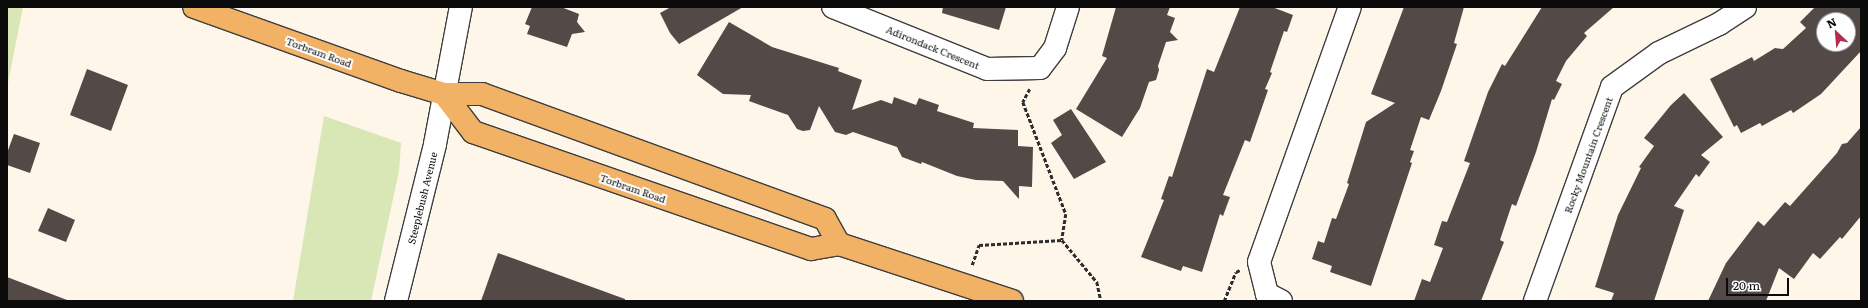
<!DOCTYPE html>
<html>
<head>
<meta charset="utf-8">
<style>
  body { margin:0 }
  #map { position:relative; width:1868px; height:308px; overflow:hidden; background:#fef6e9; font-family:Literata,serif }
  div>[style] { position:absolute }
  .green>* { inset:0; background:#d9e6b6 }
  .building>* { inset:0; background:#534a48 }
  .path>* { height:2.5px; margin-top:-1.25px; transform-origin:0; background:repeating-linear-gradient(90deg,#2d2d2d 0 4px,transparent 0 6px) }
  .roads { filter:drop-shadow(1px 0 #3e3e3e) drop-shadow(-1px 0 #3e3e3e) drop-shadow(0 1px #3e3e3e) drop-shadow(0 -1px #3e3e3e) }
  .minor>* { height:22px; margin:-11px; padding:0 11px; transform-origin:11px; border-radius:11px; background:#fff }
  .major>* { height:22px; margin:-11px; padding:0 11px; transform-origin:11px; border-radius:11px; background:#f2b266 }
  span { translate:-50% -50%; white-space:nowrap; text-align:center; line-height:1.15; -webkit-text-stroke:4px #fff; paint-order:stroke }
  .street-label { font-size:10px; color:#0b0b0b }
  .frame { position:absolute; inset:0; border:8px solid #0b0b0b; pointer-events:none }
  .north { position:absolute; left:1816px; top:12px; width:40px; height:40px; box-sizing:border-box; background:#fff; border:1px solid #9d9d9d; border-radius:50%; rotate:334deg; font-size:11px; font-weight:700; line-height:16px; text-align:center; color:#0b0b0b }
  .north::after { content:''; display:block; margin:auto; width:14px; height:18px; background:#b32b4d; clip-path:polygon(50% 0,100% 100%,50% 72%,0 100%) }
  .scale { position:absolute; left:1726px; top:278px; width:63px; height:18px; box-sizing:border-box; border:2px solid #0b0b0b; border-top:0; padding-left:5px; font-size:12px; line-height:14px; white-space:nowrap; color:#0b0b0b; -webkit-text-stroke:3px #fff; paint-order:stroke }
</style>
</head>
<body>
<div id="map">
  <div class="green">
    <div style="clip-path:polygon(7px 7px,23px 7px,7px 88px)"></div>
    <div style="clip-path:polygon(324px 116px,401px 143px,399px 171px,371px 301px,293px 301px)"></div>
  </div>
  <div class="building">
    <div style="clip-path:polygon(532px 7px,561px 7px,579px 14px,577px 22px,585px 32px,572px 34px,567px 47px,527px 34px,530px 26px,525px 24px)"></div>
    <div style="clip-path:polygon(671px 7px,743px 7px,679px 44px,670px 33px,660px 13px)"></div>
    <div style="clip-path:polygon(943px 7px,1006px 7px,999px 30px,942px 13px)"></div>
    <div style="clip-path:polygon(1116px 7px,1170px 7px,1167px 15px,1175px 18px,1170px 32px,1178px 40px,1166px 42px,1158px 66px,1159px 70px,1156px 80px,1149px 82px,1140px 108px,1122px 137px,1076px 109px,1107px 58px,1102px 56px)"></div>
    <div style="clip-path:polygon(1240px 7px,1272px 7px,1293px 15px,1287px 32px,1284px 31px,1270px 72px,1272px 73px,1265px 89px,1268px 90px,1250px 142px,1245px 140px,1223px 195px,1230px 197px,1223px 216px,1220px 214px,1202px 272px,1183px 266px,1181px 271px,1141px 257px,1164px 200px,1161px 199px,1169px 176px,1172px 177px,1207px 69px,1214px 72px)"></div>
    <div style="clip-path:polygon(1404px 7px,1464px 7px,1454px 43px,1457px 44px,1441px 91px,1429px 120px,1421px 117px,1410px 150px,1414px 151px,1410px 162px,1412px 163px,1371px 286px,1330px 272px,1332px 266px,1312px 259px,1318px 241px,1324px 243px,1332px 218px,1336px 219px,1349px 184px,1347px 183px,1366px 122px,1395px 103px,1371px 94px)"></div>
    <div style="clip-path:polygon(1542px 7px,1614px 7px,1584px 33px,1587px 36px,1566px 61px,1556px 81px,1562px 84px,1554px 100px,1552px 99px,1536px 152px,1516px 206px,1512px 204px,1500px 240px,1504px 242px,1481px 301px,1414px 301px,1422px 279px,1430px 282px,1443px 248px,1434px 245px,1442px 221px,1447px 222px,1470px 163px,1464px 161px,1488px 92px,1502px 64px,1505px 66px)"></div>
    <div style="clip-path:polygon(evenodd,1815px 7px,1861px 7px,1861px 51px,1821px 94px,1793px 113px,1791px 110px,1762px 126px,1760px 123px,1741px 133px,1737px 125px,1734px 127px,1710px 79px,1752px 57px,1754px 61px,1775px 48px,1783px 49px,1806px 28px,1800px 22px,1815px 7px,1824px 20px,1848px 20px,1848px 44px,1824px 44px,1824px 20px)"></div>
    <div style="clip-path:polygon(729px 22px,772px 47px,839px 68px,838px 71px,862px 80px,852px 110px,881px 100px,892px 104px,894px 97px,916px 105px,919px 98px,939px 105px,937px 111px,974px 123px,973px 128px,1018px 130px,1018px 146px,1033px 147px,1032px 187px,1019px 186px,1019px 199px,1003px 181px,976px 180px,957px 176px,922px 162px,921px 164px,902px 157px,897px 147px,853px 132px,846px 135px,835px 132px,819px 106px,810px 130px,803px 131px,797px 129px,788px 115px,749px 101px,751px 95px,723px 94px,697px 75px)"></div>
    <div style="clip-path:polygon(87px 69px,128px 85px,111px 131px,70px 115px)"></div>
    <div style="clip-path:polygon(1684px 93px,1723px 137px,1701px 155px,1710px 162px,1699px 177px,1696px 174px,1674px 206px,1684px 210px,1654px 301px,1611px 301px,1614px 293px,1595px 287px,1618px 215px,1641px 168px,1639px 167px,1654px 146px,1644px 138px,1671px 105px)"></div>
    <div style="clip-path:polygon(1071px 109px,1106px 162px,1074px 179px,1051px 143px,1062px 135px,1053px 120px)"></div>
    <div style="clip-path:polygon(1861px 127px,1861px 216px,1842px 239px,1840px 237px,1820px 259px,1813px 253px,1794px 279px,1779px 268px,1766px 301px,1708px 301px,1726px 263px,1758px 221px,1764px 226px,1785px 202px,1790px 206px,1837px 153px,1842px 144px,1847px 143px)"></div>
    <div style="clip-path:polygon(14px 134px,40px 143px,30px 173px,7px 165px,7px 153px)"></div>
    <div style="clip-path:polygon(48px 208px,75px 220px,66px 242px,38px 231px)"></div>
    <div style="clip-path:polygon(498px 253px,625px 299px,625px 301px,481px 301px)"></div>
    <div style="clip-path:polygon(7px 277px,67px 300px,66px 301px,7px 301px)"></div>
  </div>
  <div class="path">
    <div style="left:1030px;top:89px;width:15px;rotate:118deg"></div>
    <div style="left:1023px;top:102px;width:120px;rotate:69deg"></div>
    <div style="left:1066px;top:214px;width:26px;rotate:99deg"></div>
    <div style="left:1062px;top:240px;width:55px;rotate:50.2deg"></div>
    <div style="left:1097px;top:282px;width:19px;rotate:78deg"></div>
    <div style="left:972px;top:265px;width:21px;rotate:-71deg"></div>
    <div style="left:979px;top:245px;width:83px;rotate:-3.4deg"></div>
    <div style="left:1224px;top:301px;width:31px;rotate:-68deg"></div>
    <div style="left:1236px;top:272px;width:4px;rotate:-27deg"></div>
  </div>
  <div class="roads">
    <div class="minor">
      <div style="left:833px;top:7px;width:166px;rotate:21.9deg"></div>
      <div style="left:987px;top:69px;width:53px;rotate:-1.1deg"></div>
      <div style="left:1040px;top:68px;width:25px;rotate:-53deg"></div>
      <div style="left:1055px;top:48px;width:43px;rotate:-72.4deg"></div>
      <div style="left:396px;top:301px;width:162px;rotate:-76deg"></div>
      <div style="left:435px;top:144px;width:139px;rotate:-79.3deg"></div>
      <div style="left:1281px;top:301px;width:16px;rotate:-153deg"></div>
      <div style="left:1267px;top:294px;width:33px;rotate:-104deg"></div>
      <div style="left:1259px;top:262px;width:271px;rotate:-70.4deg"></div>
      <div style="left:1535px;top:301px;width:227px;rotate:-70.2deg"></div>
      <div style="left:1612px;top:87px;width:58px;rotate:-35.9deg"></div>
      <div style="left:1659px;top:53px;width:67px;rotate:-25.8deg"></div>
      <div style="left:1719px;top:24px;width:31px;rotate:-33deg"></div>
    </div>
    <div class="major">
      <div style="left:194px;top:7px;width:220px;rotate:19.7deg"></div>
      <div style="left:401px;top:81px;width:45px;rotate:16.8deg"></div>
      <div style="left:444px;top:94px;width:38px"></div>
      <div style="left:482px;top:94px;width:365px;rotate:20deg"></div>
      <div style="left:825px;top:219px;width:29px;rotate:61deg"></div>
      <div style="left:444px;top:94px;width:48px;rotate:52.7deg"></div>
      <div style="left:473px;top:132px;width:358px;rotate:19.1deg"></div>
      <div style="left:811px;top:249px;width:28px;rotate:-10deg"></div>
      <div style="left:839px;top:244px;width:182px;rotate:18.2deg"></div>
    </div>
  </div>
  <div class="street-label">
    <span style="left:933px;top:47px;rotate:22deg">Adirondack Crescent</span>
    <span style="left:319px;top:52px;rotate:20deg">Torbram Road</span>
    <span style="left:1588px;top:155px;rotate:-70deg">Rocky Mountain Crescent</span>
    <span style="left:633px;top:188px;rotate:19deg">Torbram Road</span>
    <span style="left:422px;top:198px;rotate:-76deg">Steeplebush Avenue</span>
  </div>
  <div class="frame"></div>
  <div class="north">N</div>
  <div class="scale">20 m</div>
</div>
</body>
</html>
